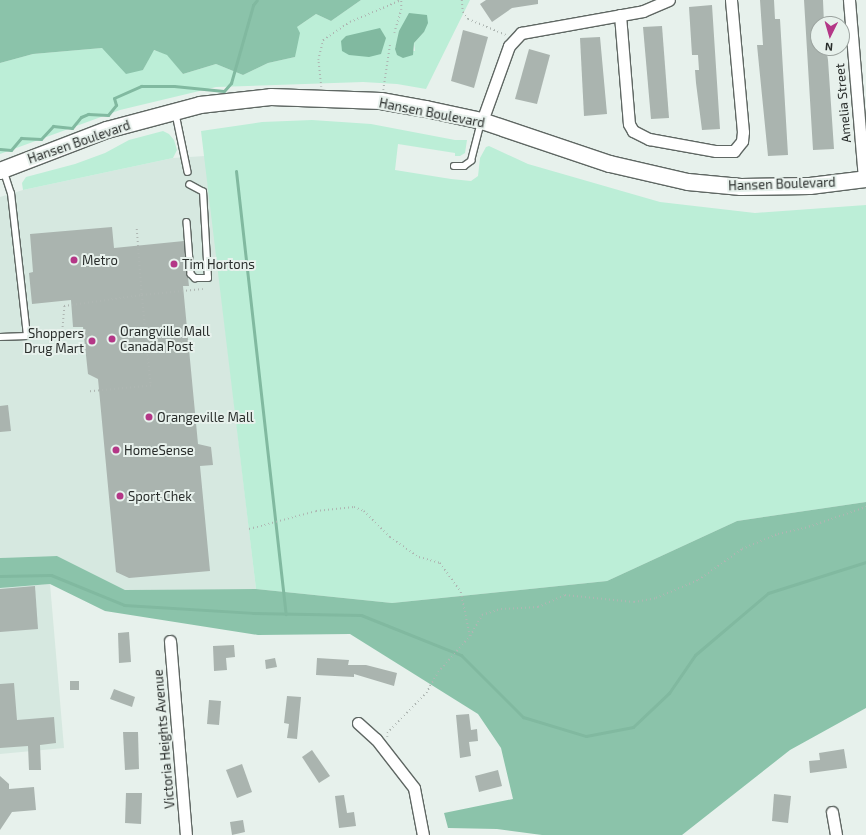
<!DOCTYPE html>
<html>
<head>
<meta charset="utf-8">
<style>
  body { margin:0 }
  #map { position:relative; width:866px; height:835px; overflow:hidden; background:#e7f1ec; font-family:"Exo 2",sans-serif }
  div>[style] { position:absolute }
  .built>* { inset:0; background:#d6e8e0 }
  .green>* { inset:0; background:#bceed7 }
  .forest>* { inset:0; background:#8bc3aa }
  .water>* { inset:0; background:#81b9a0 }
  .stream>* { height:3px; margin:-1.5px; padding:0 1.5px; transform-origin:1.5px; border-radius:1.5px; background:#81b9a0 }
  .building>* { inset:0; background:#aab4af }
  .path>* { height:1.5px; margin-top:-0.75px; transform-origin:0; background:repeating-linear-gradient(90deg,#aeb6b2 0 1px,transparent 0 4px) }
  .roads { filter:drop-shadow(1px 0 #5f6763) drop-shadow(-1px 0 #5f6763) drop-shadow(0 1px #5f6763) drop-shadow(0 -1px #5f6763) }
  .lane>* { height:5.5px; margin:-2.75px; padding:0 2.75px; transform-origin:2.75px; border-radius:2.75px; background:#fff }
  .street>* { height:11px; margin:-5.5px; padding:0 5.5px; transform-origin:5.5px; border-radius:5.5px; background:#fff }
  .secondary>* { height:16px; margin:-8px; padding:0 8px; transform-origin:8px; border-radius:8px; background:#fff }
  .dots>* { width:11px; height:11px; translate:-50% -50%; box-sizing:border-box; border:2px solid #e7f1ec; border-radius:50% }
  span { translate:-50% -50%; white-space:nowrap; text-align:center; line-height:1.15; -webkit-text-stroke:4px #e7f1ec; paint-order:stroke }
  .street-label { font-size:13px; color:#292d2b }
  .poi-label { font-size:13px; color:#292d2b }
  .left { translate:0 -50%; text-align:left }
  .right { translate:-100% -50%; text-align:right }
  .north { position:absolute; left:810px; top:16px; width:40px; height:40px; box-sizing:border-box; background:#e7f1ec; border:1px solid #9ba39f; border-radius:50%; rotate:185deg; font-size:11px; font-weight:700; line-height:16px; text-align:center; color:#292d2b }
  .north::after { content:''; display:block; margin:auto; width:14px; height:18px; background:#b43787; clip-path:polygon(50% 0,100% 100%,50% 72%,0 100%) }
</style>
</head>
<body>
<div id="map">
  <div class="built">
    <div style="clip-path:polygon(205px 156px,256px 589px,125px 590px,57px 556px,0 558px,0 197px,23px 190px,173px 158px)"></div>
    <div style="clip-path:polygon(50px 584px,64px 748px,0 754px,0 588px)"></div>
  </div>
  <div class="green">
    <div style="clip-path:polygon(evenodd,361px 0,470px 0,426px 89px,397px 84px,363px 82px,216px 87px,120px 110px,0 154px,0 63px,33px 54px,102px 48px,143px 70px,153px 50px,167px 54px,183px 74px,216px 64px,243px 75px,268px 63px,295px 57px,297px 27px,316px 14px,331px 21px,361px 0,424px 32px,414px 43px,415px 51px,395px 48px,400px 36px,424px 32px)"></div>
    <div style="clip-path:polygon(312px 120px,371px 124px,455px 140px,467px 140px,465px 153px,460px 156px,455px 156px,455px 153px,398px 144px,395px 170px,451px 179px,471px 181px,478px 176px,480px 158px,486px 147px,489px 146px,528px 164px,660px 202px,755px 213px,866px 205px,866px 502px,737px 521px,607px 581px,392px 603px,256px 589px,201px 131px,262px 122px)"></div>
    <div style="clip-path:polygon(163px 131px,169px 134px,174px 140px,177px 150px,173px 158px,23px 190px,22px 183px,26px 177px,75px 164px,105px 153px,129px 140px)"></div>
  </div>
  <div class="forest">
    <div style="clip-path:polygon(0 0,361px 0,331px 21px,316px 14px,297px 27px,300px 33px,295px 57px,268px 63px,243px 75px,216px 64px,183px 74px,167px 55px,154px 50px,143px 70px,126px 74px,102px 48px,33px 54px,0 63px)"></div>
    <div style="clip-path:polygon(866px 502px,866px 708px,790px 750px,682px 835px,542px 835px,497px 829px,448px 828px,444px 813px,513px 799px,501px 748px,478px 714px,350px 634px,258px 635px,105px 611px,50px 584px,0 588px,0 558px,57px 556px,125px 590px,256px 589px,392px 603px,607px 581px,737px 521px)"></div>
  </div>
  <div class="water">
    <div style="clip-path:polygon(409px 13px,427px 15px,428px 23px,424px 32px,414px 43px,413px 55px,403px 58px,397px 55px,395px 49px,399px 31px)"></div>
    <div style="clip-path:polygon(380px 28px,386px 38px,381px 54px,369px 57px,349px 55px,342px 51px,341px 41px,346px 36px)"></div>
  </div>
  <div class="stream">
    <div style="left:0;top:149px;width:11px;rotate:5deg"></div>
    <div style="left:11px;top:150px;width:16px;rotate:-50deg"></div>
    <div style="left:21px;top:138px;width:20px;rotate:3deg"></div>
    <div style="left:41px;top:139px;width:18px;rotate:-47deg"></div>
    <div style="left:53px;top:126px;width:19px;rotate:6deg"></div>
    <div style="left:72px;top:128px;width:14px;rotate:-51deg"></div>
    <div style="left:81px;top:117px;width:8px;rotate:-23deg"></div>
    <div style="left:88px;top:114px;width:20px;rotate:3deg"></div>
    <div style="left:108px;top:115px;width:13px;rotate:-51deg"></div>
    <div style="left:116px;top:105px;width:7px;rotate:-106deg"></div>
    <div style="left:114px;top:98px;width:30px;rotate:-24deg"></div>
    <div style="left:141px;top:86px;width:33px"></div>
    <div style="left:174px;top:86px;width:50px;rotate:5.7deg"></div>
    <div style="left:224px;top:91px;width:11px;rotate:-49deg"></div>
    <div style="left:231px;top:83px;width:81px;rotate:-74.2deg"></div>
    <div style="left:253px;top:5px;width:6px;rotate:-51deg"></div>
    <div style="left:236px;top:171px;width:446px;rotate:83.6deg"></div>
    <div style="left:0;top:576px;width:51px;rotate:-1.1deg"></div>
    <div style="left:51px;top:575px;width:79px;rotate:22.3deg"></div>
    <div style="left:124px;top:605px;width:129px;rotate:3.5deg"></div>
    <div style="left:253px;top:613px;width:108px;rotate:1.1deg"></div>
    <div style="left:361px;top:615px;width:108px;rotate:21.8deg"></div>
    <div style="left:461px;top:655px;width:88px;rotate:45deg"></div>
    <div style="left:523px;top:717px;width:66px;rotate:16.8deg"></div>
    <div style="left:586px;top:736px;width:48px;rotate:-10.8deg"></div>
    <div style="left:633px;top:727px;width:50px;rotate:-43.4deg"></div>
    <div style="left:669px;top:693px;width:46px;rotate:-55.6deg"></div>
    <div style="left:695px;top:655px;width:96px;rotate:-40.3deg"></div>
    <div style="left:768px;top:593px;width:103px;rotate:-17.6deg"></div>
  </div>
  <div class="building">
    <div style="clip-path:polygon(486px 0,538px 0,538px 4px,512px 8px,492px 22px,480px 4px)"></div>
    <div style="clip-path:polygon(760px 0,774px 0,775px 19px,780px 19px,788px 155px,768px 156px,757px 45px,763px 45px)"></div>
    <div style="clip-path:polygon(804px 0,823px 0,824px 24px,818px 24px,818px 48px,826px 48px,828px 60px,834px 149px,813px 150px)"></div>
    <div style="clip-path:polygon(712px 5px,720px 129px,702px 130px,696px 83px,695px 70px,699px 70px,698px 55px,692px 55px,689px 7px)"></div>
    <div style="clip-path:polygon(662px 26px,669px 118px,651px 119px,643px 27px)"></div>
    <div style="clip-path:polygon(463px 30px,488px 37px,474px 88px,451px 81px)"></div>
    <div style="clip-path:polygon(600px 37px,607px 114px,584px 116px,580px 38px)"></div>
    <div style="clip-path:polygon(529px 49px,550px 55px,537px 104px,515px 99px)"></div>
    <div style="clip-path:polygon(112px 227px,114px 248px,184px 241px,189px 286px,183px 286px,198px 444px,211px 447px,213px 465px,200px 466px,210px 571px,129px 578px,116px 572px,98px 379px,88px 374px,83px 327px,73px 327px,71px 300px,32px 304px,29px 273px,33px 272px,30px 234px)"></div>
    <div style="clip-path:polygon(8px 405px,11px 431px,0 432px,0 406px)"></div>
    <div style="clip-path:polygon(35px 586px,38px 629px,0 632px,0 589px)"></div>
    <div style="clip-path:polygon(129px 632px,131px 662px,119px 663px,118px 633px)"></div>
    <div style="clip-path:polygon(234px 645px,235px 657px,226px 658px,227px 670px,214px 671px,213px 646px)"></div>
    <div style="clip-path:polygon(275px 658px,277px 667px,266px 669px,265px 660px)"></div>
    <div style="clip-path:polygon(317px 658px,349px 660px,348px 665px,366px 665px,397px 673px,394px 686px,354px 674px,354px 677px,316px 675px)"></div>
    <div style="clip-path:polygon(70px 681px,79px 681px,79px 690px,70px 690px)"></div>
    <div style="clip-path:polygon(14px 683px,17px 720px,54px 717px,56px 743px,40px 745px,41px 770px,29px 770px,28px 746px,0 748px,0 684px)"></div>
    <div style="clip-path:polygon(114px 689px,135px 697px,132px 707px,110px 699px)"></div>
    <div style="clip-path:polygon(287px 696px,301px 697px,297px 739px,287px 738px,289px 724px,284px 723px)"></div>
    <div style="clip-path:polygon(209px 700px,221px 701px,219px 725px,207px 724px)"></div>
    <div style="clip-path:polygon(469px 714px,471px 730px,477px 729px,478px 741px,469px 742px,471px 756px,460px 758px,456px 715px)"></div>
    <div style="clip-path:polygon(123px 732px,138px 732px,139px 769px,125px 770px)"></div>
    <div style="clip-path:polygon(844px 749px,847px 768px,810px 773px,809px 761px,820px 760px,819px 753px)"></div>
    <div style="clip-path:polygon(312px 750px,330px 776px,319px 783px,302px 757px)"></div>
    <div style="clip-path:polygon(242px 764px,252px 792px,237px 798px,226px 770px)"></div>
    <div style="clip-path:polygon(498px 770px,502px 786px,479px 792px,475px 776px)"></div>
    <div style="clip-path:polygon(0 776px,9px 784px,9px 789px,34px 787px,36px 810px,12px 812px,0 830px)"></div>
    <div style="clip-path:polygon(126px 793px,142px 793px,141px 824px,125px 823px)"></div>
    <div style="clip-path:polygon(774px 794px,791px 796px,788px 823px,772px 821px)"></div>
    <div style="clip-path:polygon(344px 795px,347px 813px,354px 812px,356px 826px,339px 828px,335px 796px)"></div>
    <div style="clip-path:polygon(243px 820px,245px 832px,232px 835px,230px 822px)"></div>
  </div>
  <div class="path">
    <div style="left:462px;top:0;width:12px;rotate:85deg"></div>
    <div style="left:463px;top:12px;width:9px;rotate:54deg"></div>
    <div style="left:468px;top:19px;width:41px;rotate:22.8deg"></div>
    <div style="left:394px;top:33px;width:24px;rotate:-73deg"></div>
    <div style="left:401px;top:10px;width:10px;rotate:-90deg"></div>
    <div style="left:321px;top:87px;width:27px;rotate:-96deg"></div>
    <div style="left:318px;top:60px;width:21px;rotate:-76deg"></div>
    <div style="left:323px;top:40px;width:32px;rotate:-34deg"></div>
    <div style="left:350px;top:22px;width:56px;rotate:-23.3deg"></div>
    <div style="left:383px;top:90px;width:48px;rotate:-81.5deg"></div>
    <div style="left:137px;top:229px;width:66px;rotate:85.7deg"></div>
    <div style="left:142px;top:295px;width:61px;rotate:-5.6deg"></div>
    <div style="left:62px;top:331px;width:25px;rotate:-85deg"></div>
    <div style="left:64px;top:306px;width:79px;rotate:-8deg"></div>
    <div style="left:142px;top:295px;width:91px;rotate:84.4deg"></div>
    <div style="left:151px;top:386px;width:64px;rotate:174.6deg"></div>
    <div style="left:249px;top:529px;width:69px;rotate:-15deg"></div>
    <div style="left:316px;top:511px;width:38px;rotate:-6deg"></div>
    <div style="left:354px;top:507px;width:11px;rotate:22deg"></div>
    <div style="left:364px;top:511px;width:37px;rotate:45deg"></div>
    <div style="left:390px;top:537px;width:35px;rotate:35deg"></div>
    <div style="left:419px;top:557px;width:22px;rotate:16deg"></div>
    <div style="left:440px;top:563px;width:36px;rotate:54deg"></div>
    <div style="left:461px;top:592px;width:45px;rotate:78.4deg"></div>
    <div style="left:387px;top:737px;width:4px;rotate:-90deg"></div>
    <div style="left:387px;top:733px;width:56px;rotate:-45.7deg"></div>
    <div style="left:426px;top:693px;width:24px;rotate:-60deg"></div>
    <div style="left:438px;top:672px;width:48px;rotate:-48.4deg"></div>
    <div style="left:470px;top:636px;width:24px;rotate:-60deg"></div>
    <div style="left:482px;top:615px;width:20px;rotate:-18deg"></div>
    <div style="left:501px;top:609px;width:37px;rotate:-3deg"></div>
    <div style="left:538px;top:607px;width:30px;rotate:-24deg"></div>
    <div style="left:565px;top:595px;width:69px;rotate:5.8deg"></div>
    <div style="left:634px;top:602px;width:22px;rotate:-10deg"></div>
    <div style="left:656px;top:598px;width:46px;rotate:-23.2deg"></div>
    <div style="left:698px;top:580px;width:54px;rotate:-35.2deg"></div>
    <div style="left:742px;top:549px;width:39px;rotate:-23deg"></div>
    <div style="left:778px;top:534px;width:28px;rotate:-13deg"></div>
    <div style="left:805px;top:528px;width:65px;rotate:-19deg"></div>
  </div>
  <div class="roads">
    <div class="lane">
      <div style="left:176px;top:114px;width:59px;rotate:78.3deg"></div>
      <div style="left:454px;top:166px;width:10px"></div>
      <div style="left:464px;top:166px;width:9px;rotate:-36deg"></div>
      <div style="left:471px;top:161px;width:40px;rotate:-75.6deg"></div>
      <div style="left:187px;top:222px;width:52px;rotate:85.6deg"></div>
      <div style="left:191px;top:274px;width:6px;rotate:45deg"></div>
      <div style="left:195px;top:278px;width:13px"></div>
      <div style="left:208px;top:278px;width:86px;rotate:-93.3deg"></div>
      <div style="left:203px;top:192px;width:15px;rotate:-152deg"></div>
      <div style="left:0;top:337px;width:27px;rotate:-2deg"></div>
      <div style="left:27px;top:336px;width:143px;rotate:-96.4deg"></div>
      <div style="left:11px;top:194px;width:23px;rotate:-108deg"></div>
    </div>
    <div class="street">
      <div style="left:849px;top:0;width:181px;rotate:85.2deg"></div>
      <div style="left:620px;top:15px;width:109px;rotate:85.3deg"></div>
      <div style="left:629px;top:124px;width:8px;rotate:60deg"></div>
      <div style="left:633px;top:131px;width:18px;rotate:27deg"></div>
      <div style="left:649px;top:139px;width:68px;rotate:10.2deg"></div>
      <div style="left:716px;top:151px;width:18px"></div>
      <div style="left:734px;top:151px;width:13px;rotate:-51deg"></div>
      <div style="left:742px;top:141px;width:9px;rotate:-84deg"></div>
      <div style="left:743px;top:132px;width:133px;rotate:-95.2deg"></div>
      <div style="left:482px;top:121px;width:80px;rotate:-70.2deg"></div>
      <div style="left:509px;top:46px;width:18px;rotate:-47deg"></div>
      <div style="left:521px;top:33px;width:124px;rotate:-10.2deg"></div>
      <div style="left:643px;top:11px;width:28px;rotate:-23deg"></div>
      <div style="left:170px;top:641px;width:195px;rotate:85.3deg"></div>
      <div style="left:358px;top:723px;width:24px;rotate:42deg"></div>
      <div style="left:376px;top:739px;width:62px;rotate:52.2deg"></div>
      <div style="left:414px;top:788px;width:48px;rotate:79.2deg"></div>
      <div style="left:832px;top:812px;width:23px;rotate:80deg"></div>
    </div>
    <div class="secondary">
      <div style="left:0;top:171px;width:115px;rotate:-21deg"></div>
      <div style="left:107px;top:130px;width:96px;rotate:-15deg"></div>
      <div style="left:200px;top:105px;width:71px;rotate:-6.4deg"></div>
      <div style="left:271px;top:97px;width:110px;rotate:2.1deg"></div>
      <div style="left:381px;top:101px;width:46px;rotate:10.1deg"></div>
      <div style="left:426px;top:109px;width:57px;rotate:12.1deg"></div>
      <div style="left:482px;top:121px;width:135px;rotate:18.6deg"></div>
      <div style="left:610px;top:164px;width:80px;rotate:13deg"></div>
      <div style="left:688px;top:182px;width:53px;rotate:5.4deg"></div>
      <div style="left:741px;top:187px;width:69px;rotate:-0.8deg"></div>
      <div style="left:810px;top:186px;width:56px;rotate:-7.1deg"></div>
    </div>
  </div>
  <div class="dots">
    <div style="left:74px;top:260px;background:#b43787"></div>
    <div style="left:174px;top:264px;background:#b43787"></div>
    <div style="left:112px;top:339px;background:#b43787"></div>
    <div style="left:92px;top:341px;background:#b43787"></div>
    <div style="left:149px;top:417px;background:#b43787"></div>
    <div style="left:116px;top:450px;background:#b43787"></div>
    <div style="left:120px;top:496px;background:#b43787"></div>
  </div>
  <div class="street-label">
    <span style="left:843px;top:103px;rotate:-95deg">Amelia Street</span>
    <span style="left:432px;top:113px;rotate:11deg">Hansen Boulevard</span>
    <span style="left:79px;top:142px;rotate:-19deg">Hansen Boulevard</span>
    <span style="left:782px;top:184px;rotate:-2deg">Hansen Boulevard</span>
    <span style="left:164px;top:739px;rotate:-95deg">Victoria Heights Avenue</span>
  </div>
  <div class="poi-label">
    <span class="left" style="left:82px;top:260px">Metro</span>
    <span class="left" style="left:182px;top:264px">Tim Hortons</span>
    <span class="left" style="left:120px;top:339px">Orangville Mall<br>Canada Post</span>
    <span class="right" style="left:84px;top:341px">Shoppers<br>Drug Mart</span>
    <span class="left" style="left:157px;top:417px">Orangeville Mall</span>
    <span class="left" style="left:124px;top:450px">HomeSense</span>
    <span class="left" style="left:128px;top:496px">Sport Chek</span>
  </div>
  <div class="north">N</div>
</div>
</body>
</html>
